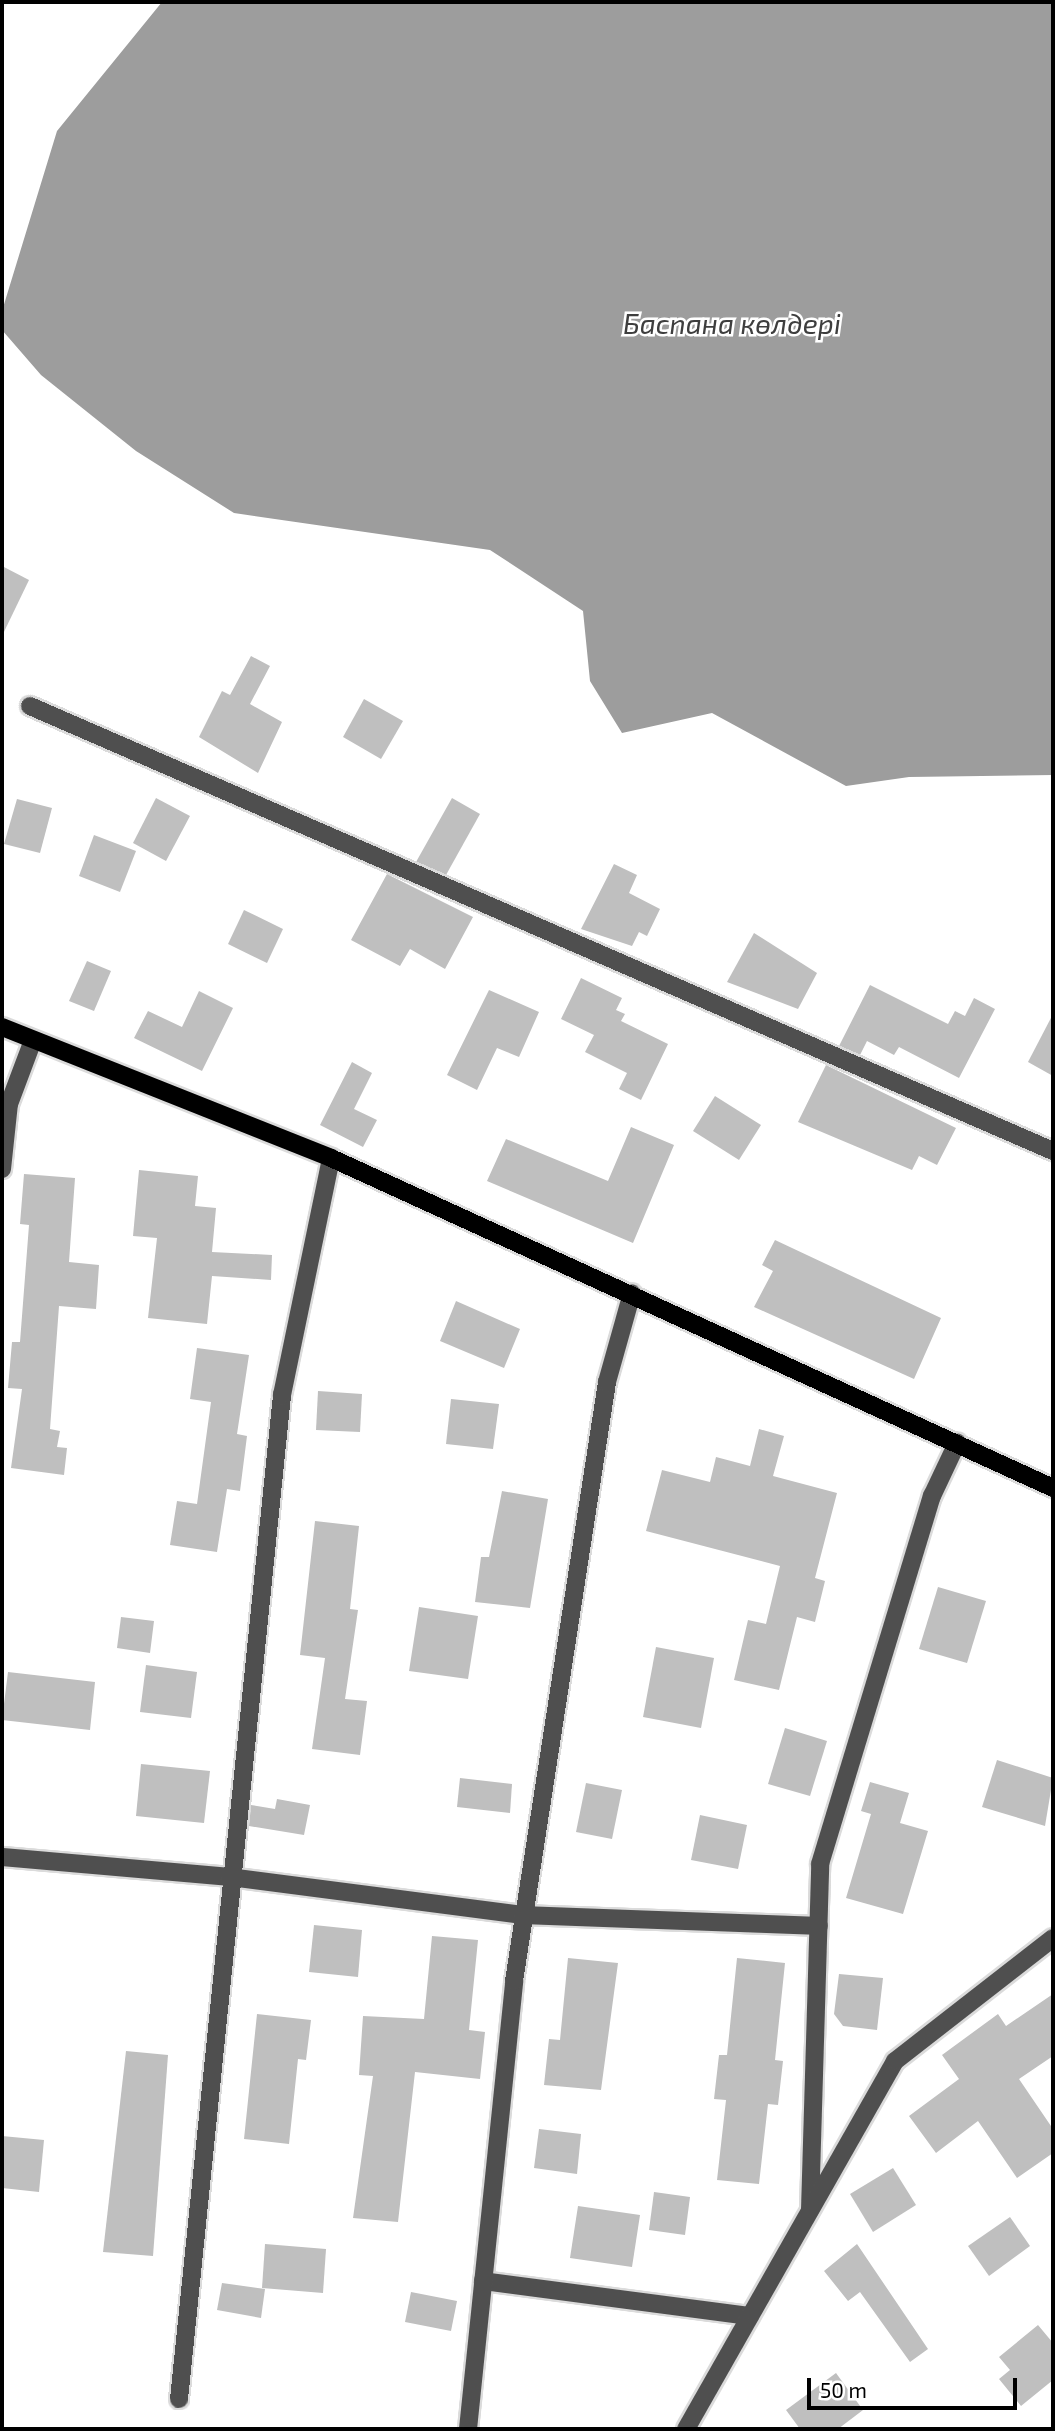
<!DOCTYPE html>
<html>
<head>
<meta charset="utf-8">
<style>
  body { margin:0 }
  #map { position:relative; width:1055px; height:2431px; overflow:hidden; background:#fff; font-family:"Exo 2",sans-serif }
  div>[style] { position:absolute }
  .water>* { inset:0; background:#9d9d9d }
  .building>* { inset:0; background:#bfbfbf }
  .roads { filter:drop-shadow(2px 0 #dbdbdb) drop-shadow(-2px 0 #dbdbdb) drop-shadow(0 2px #dbdbdb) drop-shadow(0 -2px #dbdbdb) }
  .minor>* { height:18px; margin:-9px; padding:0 9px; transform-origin:9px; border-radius:9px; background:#4f4f4f }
  .major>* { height:18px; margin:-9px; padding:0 9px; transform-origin:9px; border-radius:9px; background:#000 }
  span { translate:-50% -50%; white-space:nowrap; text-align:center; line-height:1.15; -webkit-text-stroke:5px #fff; paint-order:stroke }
  .water-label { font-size:28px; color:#3e3e3e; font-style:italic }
  .frame { position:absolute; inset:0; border:4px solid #000; pointer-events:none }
  .scale { position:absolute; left:807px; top:2378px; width:210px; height:32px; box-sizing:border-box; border:4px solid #000; border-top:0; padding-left:9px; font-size:21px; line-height:24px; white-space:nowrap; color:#000; -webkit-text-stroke:5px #fff; paint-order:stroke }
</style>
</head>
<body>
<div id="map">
  <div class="water">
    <div style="clip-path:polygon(162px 2px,1053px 2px,1053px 775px,909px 777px,846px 786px,712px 713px,622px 733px,590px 681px,583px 611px,490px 550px,234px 513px,136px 451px,41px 375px,2px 330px,2px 311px,57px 131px)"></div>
  </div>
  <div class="building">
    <div style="clip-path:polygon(2px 566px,29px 580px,2px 636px)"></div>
    <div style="clip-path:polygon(251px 656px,270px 666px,250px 704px,282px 722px,258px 773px,199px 737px,222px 691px,230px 695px)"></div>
    <div style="clip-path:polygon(364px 699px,403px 721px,381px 759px,343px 737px)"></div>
    <div style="clip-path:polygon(156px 798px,190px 816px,166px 861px,133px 843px)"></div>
    <div style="clip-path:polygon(452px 798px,480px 814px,446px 875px,416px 862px)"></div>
    <div style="clip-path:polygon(17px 799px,52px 808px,40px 853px,4px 844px)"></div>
    <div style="clip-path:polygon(94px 835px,136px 851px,120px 892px,79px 876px)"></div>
    <div style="clip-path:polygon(614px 864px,637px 875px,629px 893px,660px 909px,647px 936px,639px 932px,632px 946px,581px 929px)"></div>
    <div style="clip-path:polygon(387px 874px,473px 917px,445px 969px,410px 949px,400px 966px,351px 940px)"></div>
    <div style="clip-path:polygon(244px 910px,283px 929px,267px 963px,228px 944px)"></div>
    <div style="clip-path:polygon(754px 933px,817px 973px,798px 1009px,727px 982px)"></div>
    <div style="clip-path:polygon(87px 961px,111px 971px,94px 1011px,69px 1001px)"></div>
    <div style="clip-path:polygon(581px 978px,622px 998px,616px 1010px,625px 1014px,621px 1021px,668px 1044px,641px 1100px,619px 1089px,627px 1073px,585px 1052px,594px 1035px,561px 1019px)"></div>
    <div style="clip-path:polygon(870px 985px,948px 1024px,955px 1011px,965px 1016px,974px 998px,995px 1009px,959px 1078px,899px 1047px,894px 1055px,867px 1041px,860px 1055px,839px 1046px)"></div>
    <div style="clip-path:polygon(489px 990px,539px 1012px,519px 1057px,497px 1048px,477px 1090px,447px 1075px)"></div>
    <div style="clip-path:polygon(199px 991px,233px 1008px,202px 1071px,134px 1038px,148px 1011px,182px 1027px)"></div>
    <div style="clip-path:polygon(1053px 1014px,1053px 1076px,1028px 1062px)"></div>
    <div style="clip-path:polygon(352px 1062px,372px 1073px,354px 1109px,377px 1120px,363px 1147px,320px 1125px)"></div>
    <div style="clip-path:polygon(826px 1065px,956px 1128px,937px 1165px,919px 1156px,912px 1170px,798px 1122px)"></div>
    <div style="clip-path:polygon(715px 1096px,761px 1125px,739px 1160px,693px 1131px)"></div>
    <div style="clip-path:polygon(631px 1127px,674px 1145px,633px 1243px,487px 1181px,506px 1139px,608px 1181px)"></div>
    <div style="clip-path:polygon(139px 1170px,198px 1176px,195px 1206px,216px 1208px,212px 1252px,272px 1255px,271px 1280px,212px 1276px,207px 1324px,148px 1318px,157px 1238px,133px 1236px)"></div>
    <div style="clip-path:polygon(24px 1174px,75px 1178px,69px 1262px,99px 1265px,96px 1309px,59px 1306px,50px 1429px,60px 1431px,57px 1447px,67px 1448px,64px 1475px,11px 1468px,22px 1389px,8px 1388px,12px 1342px,20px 1342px,29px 1225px,20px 1224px)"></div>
    <div style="clip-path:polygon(775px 1240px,941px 1318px,914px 1379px,754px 1307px,773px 1271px,762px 1265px)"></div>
    <div style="clip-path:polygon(456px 1301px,520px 1329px,504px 1368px,440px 1341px)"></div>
    <div style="clip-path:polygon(197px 1348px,249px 1355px,237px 1434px,247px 1436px,240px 1491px,227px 1489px,217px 1552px,170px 1545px,177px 1501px,197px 1504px,211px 1402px,190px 1399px)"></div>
    <div style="clip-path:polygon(318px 1391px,362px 1394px,360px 1432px,316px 1430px)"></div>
    <div style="clip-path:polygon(451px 1399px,499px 1404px,493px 1449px,446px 1444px)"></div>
    <div style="clip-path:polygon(759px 1429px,784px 1436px,773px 1476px,837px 1493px,815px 1578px,825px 1581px,815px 1622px,797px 1617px,779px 1690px,734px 1680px,748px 1620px,766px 1624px,780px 1566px,646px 1531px,662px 1470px,710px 1482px,716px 1457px,750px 1466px)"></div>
    <div style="clip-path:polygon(502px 1491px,548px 1499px,530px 1608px,475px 1602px,481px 1557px,489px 1557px)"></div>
    <div style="clip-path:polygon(315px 1521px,359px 1526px,350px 1609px,358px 1610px,345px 1699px,367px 1701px,360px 1755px,312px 1749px,325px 1658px,300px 1655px)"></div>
    <div style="clip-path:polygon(938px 1587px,986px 1601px,967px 1663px,919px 1649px)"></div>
    <div style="clip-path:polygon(419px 1607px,478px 1616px,468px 1679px,409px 1671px)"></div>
    <div style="clip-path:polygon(121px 1617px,154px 1621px,150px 1653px,117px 1648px)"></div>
    <div style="clip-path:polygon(656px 1647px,714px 1658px,701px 1728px,643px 1717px)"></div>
    <div style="clip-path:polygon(146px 1665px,197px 1672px,191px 1718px,140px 1712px)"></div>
    <div style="clip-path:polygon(8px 1672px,95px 1682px,90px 1730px,2px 1720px)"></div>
    <div style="clip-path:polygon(785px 1728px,827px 1741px,810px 1796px,768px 1784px)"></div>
    <div style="clip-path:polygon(997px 1760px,1053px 1778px,1045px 1826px,982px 1807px)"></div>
    <div style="clip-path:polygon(141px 1764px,210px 1771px,204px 1823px,136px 1816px)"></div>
    <div style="clip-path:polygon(460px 1778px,512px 1784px,510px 1813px,457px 1807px)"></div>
    <div style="clip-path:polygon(870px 1782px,909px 1793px,900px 1823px,928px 1831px,903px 1914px,846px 1898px,871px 1814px,861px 1811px)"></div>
    <div style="clip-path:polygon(586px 1783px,622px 1790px,612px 1839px,576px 1832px)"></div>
    <div style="clip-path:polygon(277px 1799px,310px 1805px,304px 1835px,249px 1826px,251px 1805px,275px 1809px)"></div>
    <div style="clip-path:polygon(700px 1815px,747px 1825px,738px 1869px,691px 1860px)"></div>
    <div style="clip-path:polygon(314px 1925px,362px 1930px,358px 1977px,309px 1972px)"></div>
    <div style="clip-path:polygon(432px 1936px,478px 1940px,469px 2030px,485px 2032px,480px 2079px,415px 2072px,398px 2222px,353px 2218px,373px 2076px,359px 2075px,363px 2016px,424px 2019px)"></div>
    <div style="clip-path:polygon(568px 1958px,618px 1963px,601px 2090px,544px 2085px,549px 2039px,560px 2040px)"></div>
    <div style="clip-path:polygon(737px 1958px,785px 1963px,775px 2060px,783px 2061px,778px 2105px,768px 2104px,759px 2184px,717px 2180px,726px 2100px,714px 2099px,719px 2055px,727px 2055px)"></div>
    <div style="clip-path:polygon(839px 1974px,883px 1978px,877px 2030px,843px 2026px,834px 2014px)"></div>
    <div style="clip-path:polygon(1053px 1994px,1053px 2056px,1019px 2079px,1053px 2129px,1053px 2153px,1017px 2178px,978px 2121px,936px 2153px,909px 2116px,959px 2079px,942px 2055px,998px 2014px,1006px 2026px)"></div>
    <div style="clip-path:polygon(257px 2014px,311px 2020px,306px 2060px,298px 2059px,289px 2144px,244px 2139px)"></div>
    <div style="clip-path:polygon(126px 2051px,168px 2055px,153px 2256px,103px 2252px)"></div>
    <div style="clip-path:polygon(539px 2129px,581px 2134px,577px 2174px,534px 2168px)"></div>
    <div style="clip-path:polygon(2px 2136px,44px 2140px,39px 2192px,2px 2188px)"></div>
    <div style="clip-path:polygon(893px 2168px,916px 2205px,873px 2232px,850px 2194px)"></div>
    <div style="clip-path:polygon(654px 2192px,690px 2197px,685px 2235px,649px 2230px)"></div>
    <div style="clip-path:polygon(578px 2206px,640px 2215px,632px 2267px,570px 2258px)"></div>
    <div style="clip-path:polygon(1010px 2217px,1030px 2246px,989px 2276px,968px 2246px)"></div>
    <div style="clip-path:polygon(265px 2244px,326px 2249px,323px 2293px,262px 2288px)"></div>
    <div style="clip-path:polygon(857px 2244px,928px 2349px,910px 2362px,860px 2292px,848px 2301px,824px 2271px)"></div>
    <div style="clip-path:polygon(222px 2283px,265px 2289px,261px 2318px,217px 2310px)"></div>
    <div style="clip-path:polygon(411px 2292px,457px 2301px,451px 2331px,405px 2322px)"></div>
    <div style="clip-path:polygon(1038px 2325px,1053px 2343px,1053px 2380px,1021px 2406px,999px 2379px,1010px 2370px,999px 2357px)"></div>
    <div style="clip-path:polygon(836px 2373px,863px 2410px,838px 2429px,800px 2429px,786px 2410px)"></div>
  </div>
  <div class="roads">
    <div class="minor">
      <div style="left:30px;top:706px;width:1116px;rotate:23.51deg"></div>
      <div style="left:2px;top:1169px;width:65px;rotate:-83.9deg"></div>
      <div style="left:9px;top:1104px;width:68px;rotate:-69.4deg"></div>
      <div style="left:2px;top:1857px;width:229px;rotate:5deg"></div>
      <div style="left:230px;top:1877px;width:296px;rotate:7.4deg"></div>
      <div style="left:524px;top:1915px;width:295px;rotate:2.1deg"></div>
      <div style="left:810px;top:2210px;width:346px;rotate:-88.3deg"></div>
      <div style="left:820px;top:1864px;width:385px;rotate:-73.1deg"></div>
      <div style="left:932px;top:1496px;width:59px;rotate:-64.7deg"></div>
      <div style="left:483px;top:2281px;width:269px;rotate:7.5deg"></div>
      <div style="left:179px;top:2399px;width:1009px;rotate:-84.14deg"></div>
      <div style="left:282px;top:1395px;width:242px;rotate:-78.3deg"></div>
      <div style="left:468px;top:2429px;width:450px;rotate:-84.1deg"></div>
      <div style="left:514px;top:1981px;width:606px;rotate:-81.17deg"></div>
      <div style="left:607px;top:1382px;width:92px;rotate:-74.3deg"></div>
      <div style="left:686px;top:2429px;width:423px;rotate:-60.4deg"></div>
      <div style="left:895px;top:2061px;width:200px;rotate:-37.9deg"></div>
    </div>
    <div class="major">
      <div style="left:2px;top:1027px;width:354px;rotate:21.7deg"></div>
      <div style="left:331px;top:1158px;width:794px;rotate:24.56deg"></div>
    </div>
  </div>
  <div class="water-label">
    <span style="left:732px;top:323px">Баспана көлдері</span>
  </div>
  <div class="frame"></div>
  <div class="scale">50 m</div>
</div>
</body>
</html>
